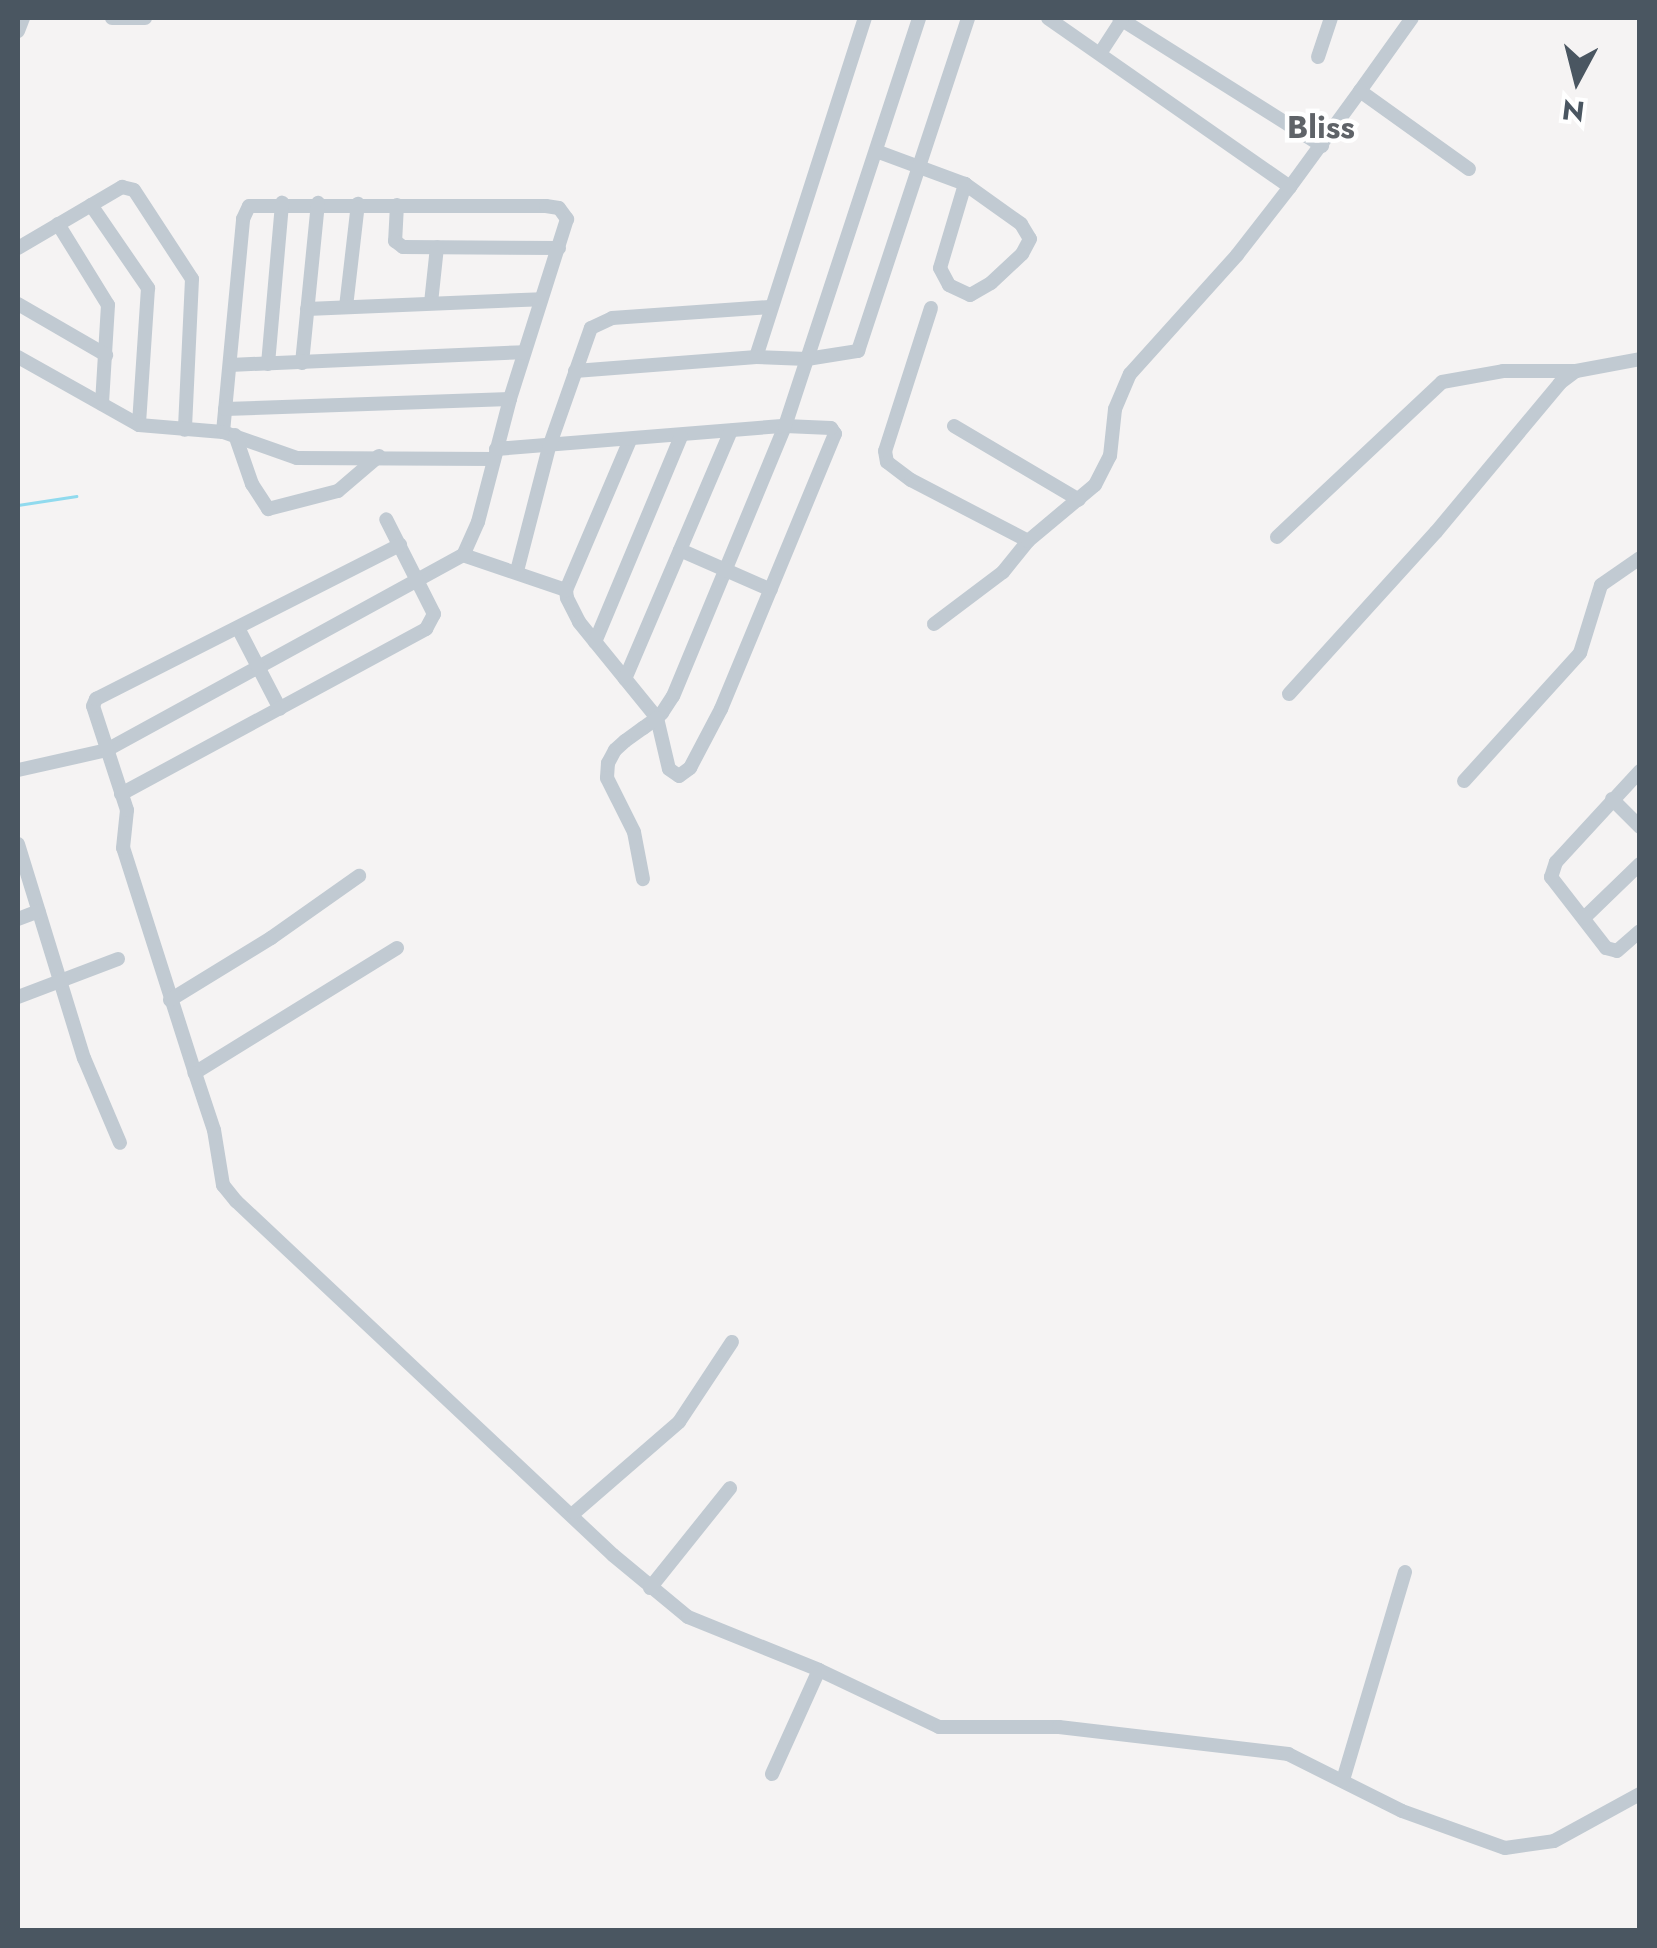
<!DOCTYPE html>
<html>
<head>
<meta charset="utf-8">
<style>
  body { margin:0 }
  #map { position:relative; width:1657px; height:1948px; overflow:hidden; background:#f5f3f3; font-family:Jost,sans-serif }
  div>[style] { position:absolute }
  .stream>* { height:2.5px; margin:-1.25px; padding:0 1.25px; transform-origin:1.25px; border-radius:1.25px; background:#90daee }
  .minor>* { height:14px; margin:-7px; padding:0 7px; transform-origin:7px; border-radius:7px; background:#c1cad2 }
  span { translate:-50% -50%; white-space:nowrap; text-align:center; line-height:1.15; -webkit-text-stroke:9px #fff; paint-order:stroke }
  .neighbourhood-label { font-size:32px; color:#5f6368; font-weight:700 }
  .frame { position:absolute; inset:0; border:20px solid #4a5661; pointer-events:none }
  .north { position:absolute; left:1527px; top:30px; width:100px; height:100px; -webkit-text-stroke:8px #fff; paint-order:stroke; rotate:187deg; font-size:28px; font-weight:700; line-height:40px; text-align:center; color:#4a5661 }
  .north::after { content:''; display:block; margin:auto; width:35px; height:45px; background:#4a5661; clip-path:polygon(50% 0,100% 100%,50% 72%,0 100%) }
</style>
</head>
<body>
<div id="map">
  <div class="stream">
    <div style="left:18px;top:505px;width:59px;rotate:-8.8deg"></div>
  </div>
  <div class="minor">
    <div style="left:112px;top:18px;width:33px"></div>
    <div style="left:1119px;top:18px;width:240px;rotate:32.2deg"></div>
    <div style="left:1412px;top:18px;width:90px;rotate:125.5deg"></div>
    <div style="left:1360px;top:91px;width:134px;rotate:35.6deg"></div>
    <div style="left:18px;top:31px;width:14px;rotate:-69deg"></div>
    <div style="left:1101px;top:52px;width:38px;rotate:-57deg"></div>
    <div style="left:1318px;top:57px;width:41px;rotate:-71.6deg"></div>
    <div style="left:876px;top:151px;width:95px;rotate:20.3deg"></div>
    <div style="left:965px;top:184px;width:69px;rotate:35.5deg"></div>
    <div style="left:1021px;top:224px;width:17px;rotate:59deg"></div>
    <div style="left:1030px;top:239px;width:17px;rotate:118deg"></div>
    <div style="left:1022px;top:254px;width:42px;rotate:136.9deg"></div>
    <div style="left:991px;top:283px;width:24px;rotate:150deg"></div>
    <div style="left:970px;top:295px;width:23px;rotate:-155deg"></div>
    <div style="left:949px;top:285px;width:19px;rotate:-118deg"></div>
    <div style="left:940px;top:268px;width:88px;rotate:-73.4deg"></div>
    <div style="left:1290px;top:187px;width:119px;rotate:-53.9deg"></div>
    <div style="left:91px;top:205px;width:101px;rotate:55.5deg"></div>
    <div style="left:148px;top:288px;width:137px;rotate:93.8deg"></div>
    <div style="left:397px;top:205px;width:36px;rotate:93deg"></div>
    <div style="left:395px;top:241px;width:10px;rotate:37deg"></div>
    <div style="left:403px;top:247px;width:156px;rotate:0.4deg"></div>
    <div style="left:58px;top:224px;width:95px;rotate:58.3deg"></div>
    <div style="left:108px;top:305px;width:99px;rotate:93.5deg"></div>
    <div style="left:18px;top:248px;width:121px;rotate:-30.4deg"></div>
    <div style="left:122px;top:187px;width:12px;rotate:14deg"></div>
    <div style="left:134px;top:190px;width:106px;rotate:56.9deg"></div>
    <div style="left:192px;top:279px;width:151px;rotate:92.7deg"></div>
    <div style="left:431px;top:303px;width:56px;rotate:-83.9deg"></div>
    <div style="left:18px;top:304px;width:102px;rotate:30.1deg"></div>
    <div style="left:346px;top:307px;width:104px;rotate:-83.4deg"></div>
    <div style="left:931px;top:308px;width:150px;rotate:107.8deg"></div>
    <div style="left:885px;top:451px;width:11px;rotate:80deg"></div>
    <div style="left:887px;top:462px;width:30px;rotate:37deg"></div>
    <div style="left:911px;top:480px;width:132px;rotate:27.5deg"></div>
    <div style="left:307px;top:309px;width:234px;rotate:-2.4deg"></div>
    <div style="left:18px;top:357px;width:139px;rotate:29.3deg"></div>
    <div style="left:139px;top:425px;width:84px;rotate:4.8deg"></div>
    <div style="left:223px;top:432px;width:214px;rotate:-84.6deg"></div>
    <div style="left:243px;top:219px;width:14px;rotate:-65deg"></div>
    <div style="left:249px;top:206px;width:297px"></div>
    <div style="left:546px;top:206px;width:13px;rotate:9deg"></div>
    <div style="left:559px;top:208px;width:14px;rotate:54deg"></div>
    <div style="left:567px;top:219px;width:189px;rotate:107.6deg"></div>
    <div style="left:510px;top:399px;width:127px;rotate:104.6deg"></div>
    <div style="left:478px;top:522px;width:36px;rotate:114deg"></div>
    <div style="left:463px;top:555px;width:406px;rotate:151.3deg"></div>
    <div style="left:107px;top:750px;width:91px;rotate:167.3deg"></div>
    <div style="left:756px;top:357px;width:356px;rotate:-72.2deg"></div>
    <div style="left:302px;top:363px;width:161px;rotate:-84.3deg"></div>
    <div style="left:268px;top:364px;width:162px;rotate:-85deg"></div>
    <div style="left:230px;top:365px;width:294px;rotate:-2.5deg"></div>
    <div style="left:575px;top:371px;width:182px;rotate:-4.4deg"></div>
    <div style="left:756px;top:357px;width:51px;rotate:2.2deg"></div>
    <div style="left:807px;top:359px;width:52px;rotate:-8.9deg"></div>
    <div style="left:858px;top:351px;width:351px;rotate:-71.7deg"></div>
    <div style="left:225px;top:409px;width:285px;rotate:-2deg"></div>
    <div style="left:954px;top:426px;width:145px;rotate:30.6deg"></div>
    <div style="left:223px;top:432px;width:78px;rotate:19.4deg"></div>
    <div style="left:297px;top:458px;width:197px;rotate:0.3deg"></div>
    <div style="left:235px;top:435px;width:52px;rotate:70.9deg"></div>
    <div style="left:252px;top:484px;width:30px;rotate:57deg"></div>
    <div style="left:268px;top:509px;width:72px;rotate:-14.4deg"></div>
    <div style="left:338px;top:491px;width:54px;rotate:-40.5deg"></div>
    <div style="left:630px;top:440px;width:163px;rotate:113.1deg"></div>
    <div style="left:566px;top:590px;width:8px;rotate:83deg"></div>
    <div style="left:567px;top:598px;width:27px;rotate:63deg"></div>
    <div style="left:579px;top:622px;width:124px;rotate:50.9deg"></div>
    <div style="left:657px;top:718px;width:52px;rotate:76.8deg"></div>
    <div style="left:669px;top:769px;width:12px;rotate:35deg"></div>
    <div style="left:679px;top:776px;width:14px;rotate:-36deg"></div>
    <div style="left:690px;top:768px;width:67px;rotate:-62.3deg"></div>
    <div style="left:721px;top:709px;width:298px;rotate:-67.5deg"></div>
    <div style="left:835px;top:434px;width:7px;rotate:-124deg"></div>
    <div style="left:831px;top:428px;width:46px;rotate:-177.5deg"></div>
    <div style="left:785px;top:426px;width:292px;rotate:112.5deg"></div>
    <div style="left:673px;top:696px;width:20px;rotate:123deg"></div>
    <div style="left:662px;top:713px;width:7px;rotate:135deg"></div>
    <div style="left:657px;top:718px;width:17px;rotate:144deg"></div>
    <div style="left:643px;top:728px;width:22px;rotate:144deg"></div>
    <div style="left:625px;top:741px;width:13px;rotate:138deg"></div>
    <div style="left:615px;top:750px;width:15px;rotate:118deg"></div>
    <div style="left:608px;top:763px;width:15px;rotate:94deg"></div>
    <div style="left:607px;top:778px;width:60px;rotate:63.4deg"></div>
    <div style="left:634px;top:832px;width:48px;rotate:79.2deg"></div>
    <div style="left:496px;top:449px;width:290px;rotate:-4.6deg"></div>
    <div style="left:785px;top:426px;width:429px;rotate:-71.8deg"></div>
    <div style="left:1277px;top:537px;width:226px;rotate:-43.2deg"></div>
    <div style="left:1442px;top:382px;width:62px;rotate:-10.2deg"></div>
    <div style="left:1503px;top:371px;width:73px"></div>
    <div style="left:680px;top:550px;width:99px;rotate:23.7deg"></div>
    <div style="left:463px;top:555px;width:109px;rotate:18.8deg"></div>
    <div style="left:517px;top:571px;width:128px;rotate:-75.5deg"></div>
    <div style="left:549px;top:447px;width:126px;rotate:-70.6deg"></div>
    <div style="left:591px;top:328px;width:23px;rotate:-25deg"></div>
    <div style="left:612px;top:318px;width:158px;rotate:-4deg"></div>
    <div style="left:934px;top:624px;width:86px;rotate:-37deg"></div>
    <div style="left:1003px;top:572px;width:40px;rotate:-51deg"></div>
    <div style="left:1028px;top:541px;width:87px;rotate:-39.9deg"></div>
    <div style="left:1095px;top:485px;width:33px;rotate:-63deg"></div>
    <div style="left:1110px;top:456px;width:47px;rotate:-83.9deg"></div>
    <div style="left:1115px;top:409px;width:38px;rotate:-67deg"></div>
    <div style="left:1130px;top:374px;width:160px;rotate:-48deg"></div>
    <div style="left:1237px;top:255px;width:86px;rotate:-52.1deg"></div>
    <div style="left:1290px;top:187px;width:295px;rotate:-145.1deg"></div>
    <div style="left:238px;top:628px;width:91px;rotate:62.6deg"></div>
    <div style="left:595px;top:642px;width:223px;rotate:-67.3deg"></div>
    <div style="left:625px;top:679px;width:270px;rotate:-66.9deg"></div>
    <div style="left:1289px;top:694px;width:219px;rotate:-47.8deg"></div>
    <div style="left:1436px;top:532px;width:194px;rotate:-50.2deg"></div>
    <div style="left:1560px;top:383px;width:20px;rotate:-37deg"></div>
    <div style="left:1576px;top:371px;width:65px;rotate:-10.6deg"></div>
    <div style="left:1640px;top:771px;width:124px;rotate:132.7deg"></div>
    <div style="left:1556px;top:862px;width:16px;rotate:108deg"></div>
    <div style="left:1551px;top:877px;width:90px;rotate:52.2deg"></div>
    <div style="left:1606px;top:948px;width:11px;rotate:15deg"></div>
    <div style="left:1617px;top:951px;width:30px;rotate:-41deg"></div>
    <div style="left:1464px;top:781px;width:173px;rotate:-47.8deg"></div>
    <div style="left:1580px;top:653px;width:71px;rotate:-72.8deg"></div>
    <div style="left:1601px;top:585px;width:47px;rotate:-34.7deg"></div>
    <div style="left:121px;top:794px;width:347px;rotate:-28.4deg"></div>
    <div style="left:426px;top:629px;width:17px;rotate:-62deg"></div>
    <div style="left:434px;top:614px;width:106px;rotate:-116.8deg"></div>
    <div style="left:1612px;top:799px;width:40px;rotate:45deg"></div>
    <div style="left:18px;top:844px;width:224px;rotate:72.9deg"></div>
    <div style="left:84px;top:1058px;width:92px;rotate:67deg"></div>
    <div style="left:1584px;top:918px;width:78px;rotate:-44deg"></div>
    <div style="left:18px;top:919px;width:22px;rotate:-21deg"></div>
    <div style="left:397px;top:948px;width:238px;rotate:148.3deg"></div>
    <div style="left:195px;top:1073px;width:236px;rotate:-107.7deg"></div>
    <div style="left:123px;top:848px;width:38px;rotate:-84deg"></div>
    <div style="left:127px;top:810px;width:109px;rotate:-108.1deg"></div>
    <div style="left:93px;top:706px;width:8px;rotate:-67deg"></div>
    <div style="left:96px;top:699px;width:341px;rotate:-26.9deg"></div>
    <div style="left:18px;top:997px;width:107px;rotate:-20.8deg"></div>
    <div style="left:170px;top:1000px;width:119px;rotate:-31.5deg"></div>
    <div style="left:271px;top:938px;width:108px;rotate:-35.2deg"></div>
    <div style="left:195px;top:1073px;width:60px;rotate:71.6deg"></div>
    <div style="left:214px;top:1130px;width:56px;rotate:80.7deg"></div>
    <div style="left:223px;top:1185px;width:21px;rotate:51deg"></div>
    <div style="left:236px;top:1201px;width:517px;rotate:43.2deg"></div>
    <div style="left:613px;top:1555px;width:97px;rotate:39.6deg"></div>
    <div style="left:688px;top:1617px;width:141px;rotate:22deg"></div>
    <div style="left:819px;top:1670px;width:133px;rotate:25.4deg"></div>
    <div style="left:939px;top:1727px;width:120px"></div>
    <div style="left:1059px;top:1727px;width:231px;rotate:6.7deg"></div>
    <div style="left:1288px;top:1754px;width:127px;rotate:26.6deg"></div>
    <div style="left:1402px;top:1811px;width:109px;rotate:19.8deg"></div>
    <div style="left:1505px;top:1848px;width:49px;rotate:-8.1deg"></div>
    <div style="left:1554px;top:1841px;width:98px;rotate:-28.7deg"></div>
    <div style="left:574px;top:1513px;width:139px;rotate:-40.9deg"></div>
    <div style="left:679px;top:1422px;width:96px;rotate:-56.5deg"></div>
    <div style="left:650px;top:1588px;width:128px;rotate:-51.3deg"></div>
    <div style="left:772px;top:1774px;width:114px;rotate:-65.7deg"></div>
    <div style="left:1343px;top:1780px;width:217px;rotate:-73.4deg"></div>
  </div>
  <div class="neighbourhood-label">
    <span style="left:1321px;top:127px">Bliss</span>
  </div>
  <div class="frame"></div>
  <div class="north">N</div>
</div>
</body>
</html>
